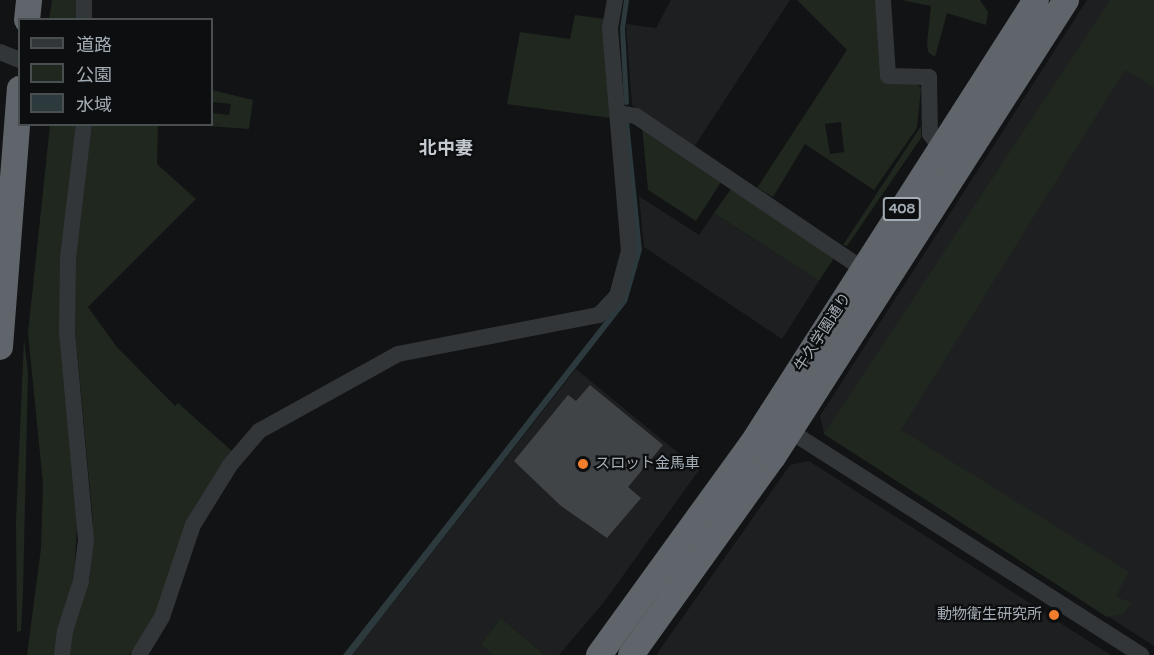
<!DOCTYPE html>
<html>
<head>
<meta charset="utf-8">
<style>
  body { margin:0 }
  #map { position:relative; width:1154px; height:655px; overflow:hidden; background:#121314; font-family:"Varela Round","Noto Sans JP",sans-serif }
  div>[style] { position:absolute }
  .built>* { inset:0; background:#1e1f21 }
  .green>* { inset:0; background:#1f271f }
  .water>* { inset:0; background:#2c393d }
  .stream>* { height:5px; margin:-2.5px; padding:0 2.5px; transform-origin:2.5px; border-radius:2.5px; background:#2c393d }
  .building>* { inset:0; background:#414447 }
  .minor>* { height:16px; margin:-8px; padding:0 8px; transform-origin:8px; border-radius:8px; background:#333639 }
  .highway>* { height:26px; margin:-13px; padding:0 13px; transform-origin:13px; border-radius:13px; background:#5f656a }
  .dots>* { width:16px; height:16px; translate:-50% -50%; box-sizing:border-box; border:3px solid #0d0e0f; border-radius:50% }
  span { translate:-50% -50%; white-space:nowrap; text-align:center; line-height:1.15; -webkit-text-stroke:4.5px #0d0e0f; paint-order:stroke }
  .shield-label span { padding:2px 4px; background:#0d0e0f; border:2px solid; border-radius:4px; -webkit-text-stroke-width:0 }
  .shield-label { font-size:14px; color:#a4adb5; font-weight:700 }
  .street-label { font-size:15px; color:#a4adb5 }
  .poi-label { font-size:15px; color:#a4adb5 }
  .left { translate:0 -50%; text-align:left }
  .right { translate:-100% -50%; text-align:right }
  .quarter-label { font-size:18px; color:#c5cbd1; font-weight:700 }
  .legend { position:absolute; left:18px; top:18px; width:195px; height:108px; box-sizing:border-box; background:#0d0e0f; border:2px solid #494e51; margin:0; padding:8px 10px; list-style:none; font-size:18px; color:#a4adb5 }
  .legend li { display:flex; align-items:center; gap:12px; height:30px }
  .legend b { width:30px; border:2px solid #494e51 }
</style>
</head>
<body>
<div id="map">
  <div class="built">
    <div style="clip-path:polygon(671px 0,790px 0,694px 147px,632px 105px,626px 24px,656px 28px)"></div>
    <div style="clip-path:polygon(1087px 0,1154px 0,1154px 646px,824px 434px,820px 416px)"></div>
    <div style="clip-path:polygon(639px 196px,699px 235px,714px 213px,819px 281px,782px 339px,644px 247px)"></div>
    <div style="clip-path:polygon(576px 369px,699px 470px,604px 602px,559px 655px,545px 655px,501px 618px,480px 644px,493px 655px,352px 655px)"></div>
    <div style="clip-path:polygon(809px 461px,1090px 642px,1111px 655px,656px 655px,790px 465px)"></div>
  </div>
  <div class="green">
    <div style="clip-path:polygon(52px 0,77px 0,77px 19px,49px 20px)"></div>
    <div style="clip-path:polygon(evenodd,797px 0,876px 0,883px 78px,886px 84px,914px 80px,921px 88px,917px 128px,874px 190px,805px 144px,773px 197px,757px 188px,847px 50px,797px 0,841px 122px,844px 152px,830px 154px,825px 124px,841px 122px)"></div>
    <div style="clip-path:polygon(901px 0,980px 0,988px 12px,986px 25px,947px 13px,935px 57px,928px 52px,927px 43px,931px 6px)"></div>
    <div style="clip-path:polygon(1110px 0,1154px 0,1154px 87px,1125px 70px,901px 430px,1129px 572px,1116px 596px,1131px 603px,1123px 614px,1107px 617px,824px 434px)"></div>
    <div style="clip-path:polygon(575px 15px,605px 19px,611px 118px,507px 104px,520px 32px,570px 39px)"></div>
    <div style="clip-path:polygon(212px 90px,253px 100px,249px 129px,194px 125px,212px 124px,212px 113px,229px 115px,231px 104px,212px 102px)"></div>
    <div style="clip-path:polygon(50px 125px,78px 125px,63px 265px,77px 527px,74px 575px,55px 655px,27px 655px,41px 548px,43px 484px,28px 333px)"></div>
    <div style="clip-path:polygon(92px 125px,158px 125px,157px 164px,196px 199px,88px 307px,117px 347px,175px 406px,178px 403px,232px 451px,149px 629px,129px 655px,70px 655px,72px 629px,90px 578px,93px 522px,74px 318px,74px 263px)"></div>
    <div style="clip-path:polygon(642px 126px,723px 179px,696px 221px,648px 190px)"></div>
    <div style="clip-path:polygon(921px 126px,921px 138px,847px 246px,843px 245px)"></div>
    <div style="clip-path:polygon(733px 186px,836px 255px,819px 281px,714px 213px)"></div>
    <div style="clip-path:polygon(24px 338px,28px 373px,23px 593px,21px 631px,17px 632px,16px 521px)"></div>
    <div style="clip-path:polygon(501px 618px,545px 655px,493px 655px,480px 644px)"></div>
  </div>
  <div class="water">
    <div style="clip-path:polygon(629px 122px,642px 250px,627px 302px,352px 655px,343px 655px,622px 299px,624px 123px)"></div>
  </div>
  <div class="stream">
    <div style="left:626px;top:102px;width:74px;rotate:-93.1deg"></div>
    <div style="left:622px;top:28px;width:28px;rotate:-82deg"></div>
  </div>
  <div class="building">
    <div style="clip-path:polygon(590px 385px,663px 445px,628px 487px,641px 498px,607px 538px,561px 506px,514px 461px,568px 395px,576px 401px)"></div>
  </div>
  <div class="minor">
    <div style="left:883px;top:0;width:76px;rotate:86.2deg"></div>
    <div style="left:888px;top:76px;width:41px;rotate:1.4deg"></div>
    <div style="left:929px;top:77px;width:57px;rotate:89deg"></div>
    <div style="left:930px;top:134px;width:18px;rotate:52deg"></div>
    <div style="left:84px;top:20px;width:20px;rotate:-90deg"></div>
    <div style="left:0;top:52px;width:22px;rotate:22deg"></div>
    <div style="left:617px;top:113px;width:19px;rotate:9deg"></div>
    <div style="left:636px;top:116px;width:274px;rotate:34deg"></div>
    <div style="left:782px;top:426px;width:426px;rotate:32.5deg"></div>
    <div style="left:62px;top:655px;width:24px;rotate:-83deg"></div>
    <div style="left:65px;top:631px;width:52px;rotate:-72.3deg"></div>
    <div style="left:81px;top:581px;width:41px;rotate:-83deg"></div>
    <div style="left:86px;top:540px;width:208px;rotate:-95.2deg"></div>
    <div style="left:67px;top:333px;width:75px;rotate:-89.2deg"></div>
    <div style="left:68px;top:258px;width:135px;rotate:-83.2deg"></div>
    <div style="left:139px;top:655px;width:44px;rotate:-58.8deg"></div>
    <div style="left:162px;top:617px;width:97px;rotate:-71.4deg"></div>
    <div style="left:193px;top:525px;width:70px;rotate:-58.3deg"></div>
    <div style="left:230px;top:465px;width:45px;rotate:-49.5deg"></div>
    <div style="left:259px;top:431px;width:159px;rotate:-29deg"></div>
    <div style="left:398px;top:354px;width:205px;rotate:-11deg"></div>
    <div style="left:599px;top:315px;width:26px;rotate:-47deg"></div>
    <div style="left:617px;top:296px;width:47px;rotate:-75.1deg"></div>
    <div style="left:629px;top:251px;width:224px;rotate:-94.9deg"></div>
    <div style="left:610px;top:28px;width:28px;rotate:-80deg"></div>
  </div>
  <div class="highway">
    <div style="left:27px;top:20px;width:20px;rotate:-84deg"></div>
    <div style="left:0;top:347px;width:259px;rotate:-85.6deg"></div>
    <div style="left:599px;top:655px;width:261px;rotate:-54.1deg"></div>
    <div style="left:752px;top:444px;width:527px;rotate:-57.4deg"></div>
    <div style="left:631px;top:655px;width:244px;rotate:-54.4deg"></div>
    <div style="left:773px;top:457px;width:543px;rotate:-57.33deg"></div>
  </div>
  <div class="dots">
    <div style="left:583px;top:464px;background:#f27d2c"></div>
    <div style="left:1054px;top:615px;background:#f27d2c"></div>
  </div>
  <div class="shield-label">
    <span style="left:902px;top:209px">408</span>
  </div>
  <div class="street-label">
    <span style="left:823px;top:332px;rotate:-57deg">牛久学園通り</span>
  </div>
  <div class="poi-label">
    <span class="left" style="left:595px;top:464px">スロット金馬車</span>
    <span class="right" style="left:1042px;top:615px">動物衛生研究所</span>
  </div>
  <div class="quarter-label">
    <span style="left:446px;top:148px">北中妻</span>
  </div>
  <ul class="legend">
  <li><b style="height:8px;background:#333639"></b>道路</li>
  <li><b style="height:16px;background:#1f271f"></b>公園</li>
  <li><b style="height:16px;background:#2c393d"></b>水域</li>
  </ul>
</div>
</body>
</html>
